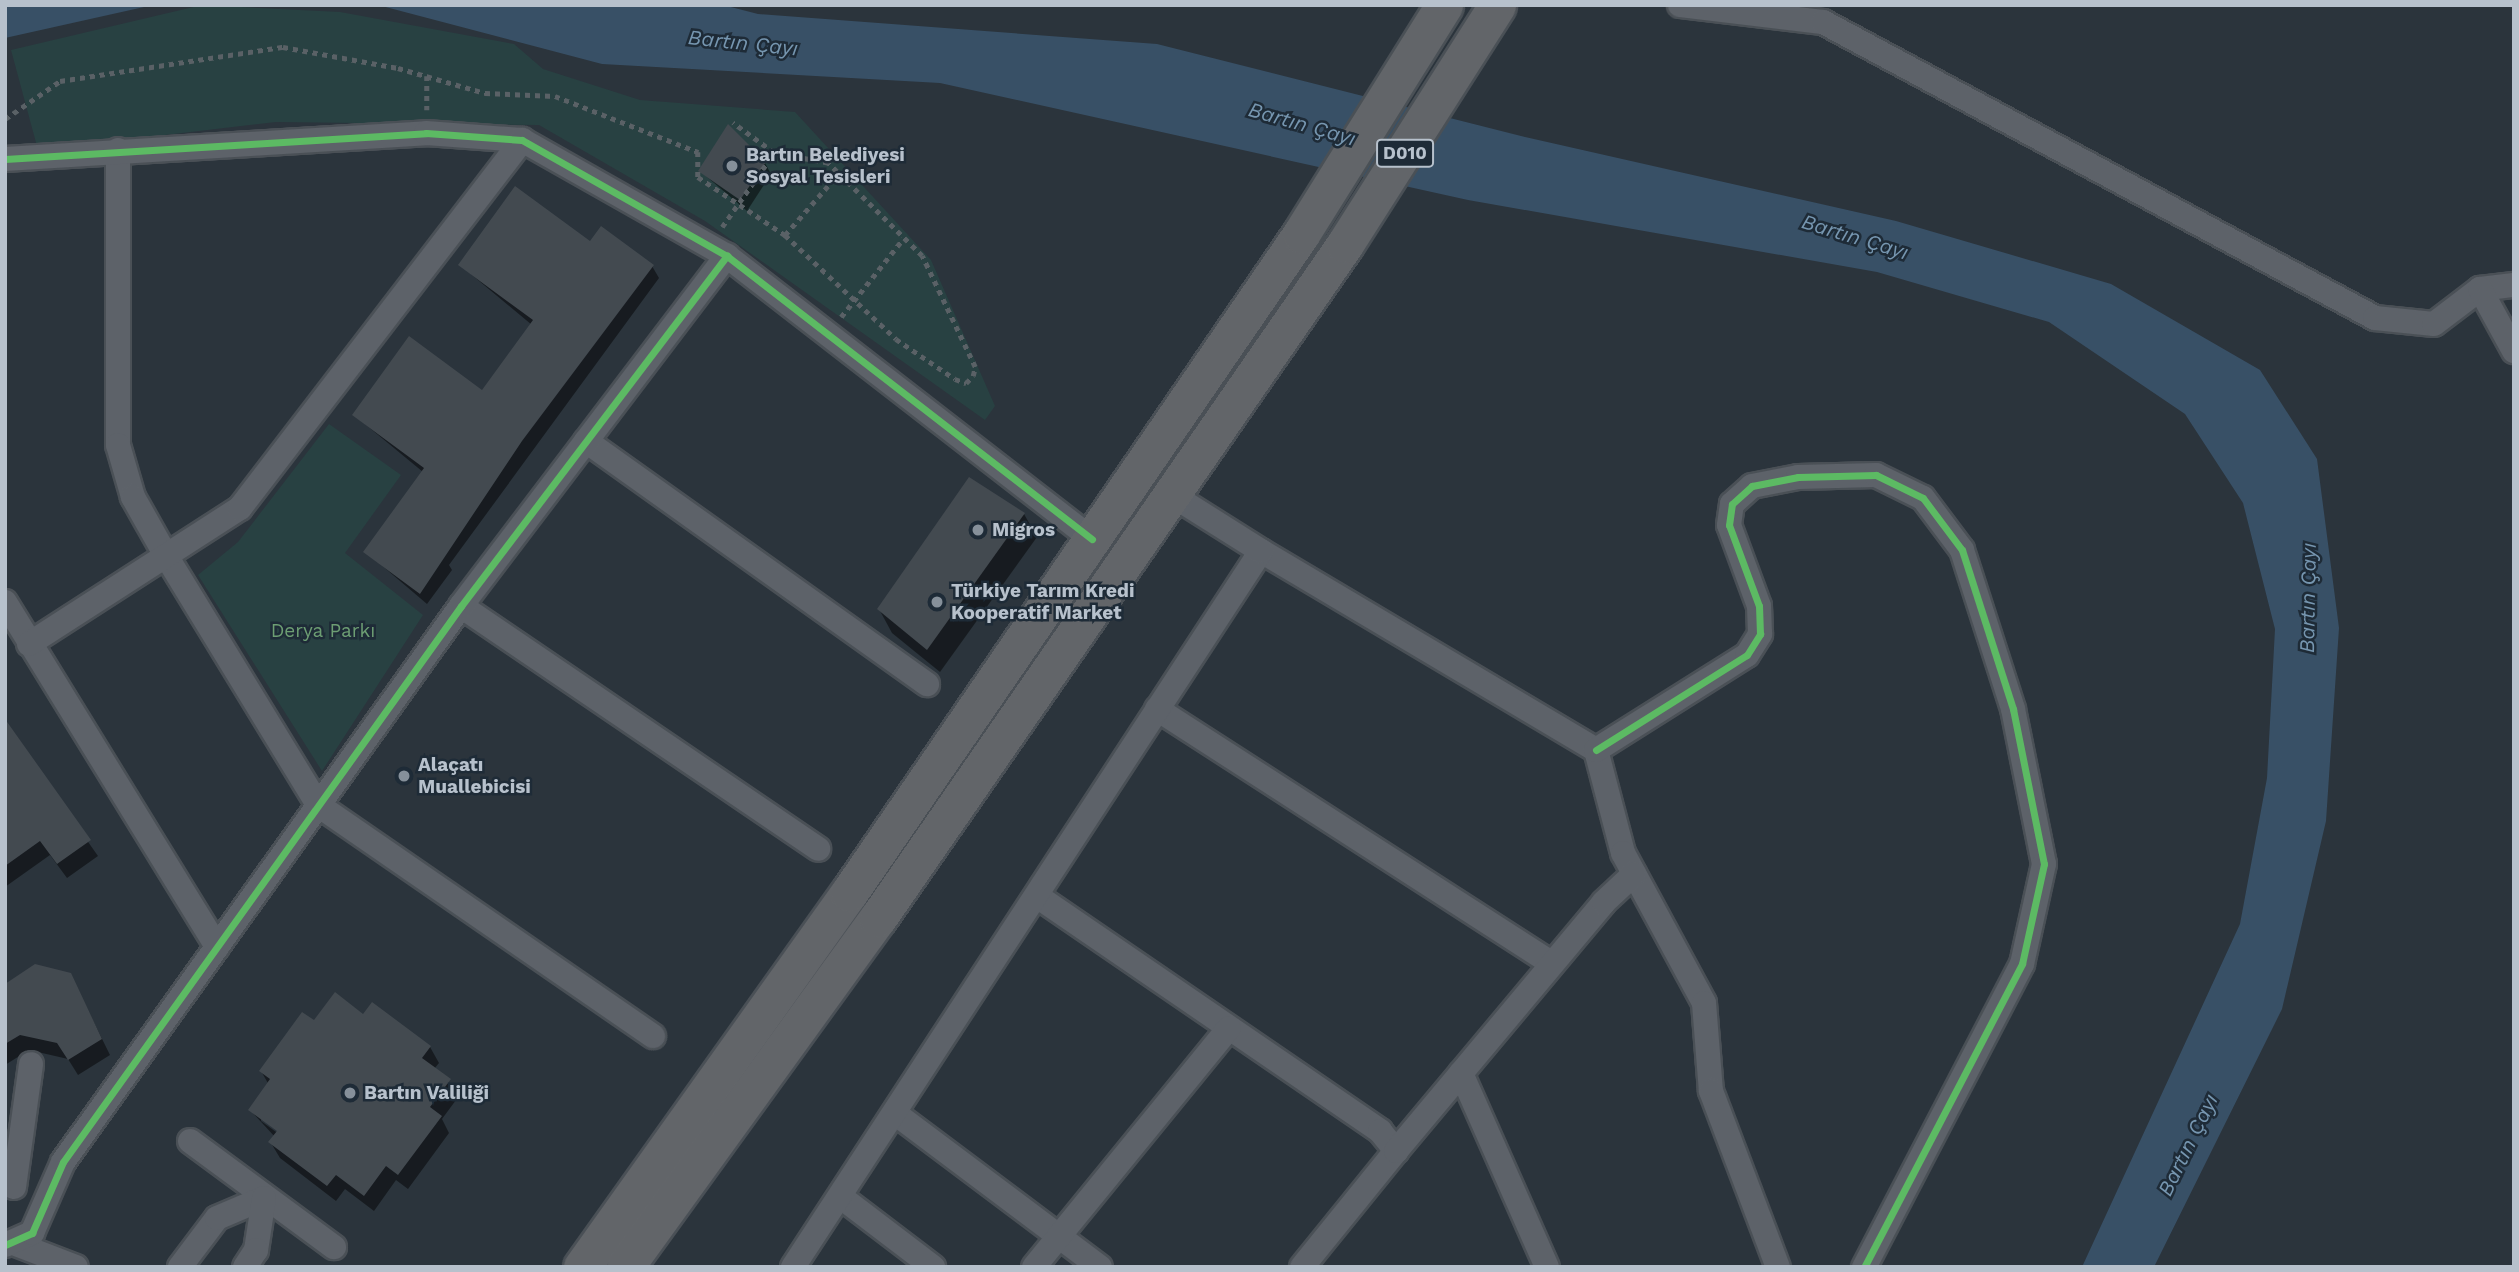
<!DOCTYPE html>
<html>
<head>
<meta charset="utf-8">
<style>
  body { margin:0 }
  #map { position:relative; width:2519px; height:1272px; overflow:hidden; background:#2b343c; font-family:"Work Sans",sans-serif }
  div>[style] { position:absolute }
  .green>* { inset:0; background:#284142 }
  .water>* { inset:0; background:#385066 }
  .shadow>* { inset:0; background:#0007 }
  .building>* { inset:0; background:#434a50 }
  .path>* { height:4.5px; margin-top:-2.25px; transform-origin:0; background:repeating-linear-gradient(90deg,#5a6166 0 5px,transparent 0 10px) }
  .roads { filter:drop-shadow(2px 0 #4a5056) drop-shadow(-2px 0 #4a5056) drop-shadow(0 2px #4a5056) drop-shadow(0 -2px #4a5056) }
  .minor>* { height:24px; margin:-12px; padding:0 12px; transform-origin:12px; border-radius:12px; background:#5d6269 }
  .highway>* { height:37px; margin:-18.5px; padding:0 18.5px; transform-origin:18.5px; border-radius:18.5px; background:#626569 }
  .cycleway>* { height:7px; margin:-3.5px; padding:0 3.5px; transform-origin:3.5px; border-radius:3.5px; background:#5cba63 }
  .dots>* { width:19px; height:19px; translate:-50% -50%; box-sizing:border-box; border:4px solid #1e2b37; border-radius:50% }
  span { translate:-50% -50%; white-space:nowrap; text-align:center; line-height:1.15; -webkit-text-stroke:5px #1e2b37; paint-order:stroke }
  .shield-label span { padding:2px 5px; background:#1e2b37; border:2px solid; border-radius:5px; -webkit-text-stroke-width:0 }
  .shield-label { font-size:18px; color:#b7c1cc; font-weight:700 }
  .poi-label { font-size:19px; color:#b7c1cc; font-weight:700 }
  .left { translate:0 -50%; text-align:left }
  .park-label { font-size:19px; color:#6d9e73 }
  .water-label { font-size:21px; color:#7696b0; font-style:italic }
  .frame { position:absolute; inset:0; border:7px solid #b7c1cc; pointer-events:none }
</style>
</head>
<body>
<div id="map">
  <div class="green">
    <div style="clip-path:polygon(202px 5px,340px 12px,514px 44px,543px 69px,640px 100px,795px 112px,931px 260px,995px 406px,985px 420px,705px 221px,539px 125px,276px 122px,38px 150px,11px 50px)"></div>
    <div style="clip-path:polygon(329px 424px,401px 475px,345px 553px,423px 615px,322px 771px,198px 575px,238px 542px)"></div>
  </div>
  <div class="water">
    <div style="clip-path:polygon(5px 5px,153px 5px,5px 38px)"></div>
    <div style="clip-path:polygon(378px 5px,723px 5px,758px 14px,1157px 44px,1521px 136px,1896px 221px,2111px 284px,2260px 370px,2317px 459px,2339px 628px,2326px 821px,2282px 1009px,2154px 1267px,2082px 1267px,2240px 924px,2267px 778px,2275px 629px,2243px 503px,2185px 414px,2049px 322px,1877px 272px,1468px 200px,940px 83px,602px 64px)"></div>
  </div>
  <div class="shadow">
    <div style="clip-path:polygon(765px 163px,771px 174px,747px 211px,700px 171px)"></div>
    <div style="clip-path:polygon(590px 244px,652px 266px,659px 278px,449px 565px,452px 570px,427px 604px,366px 552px,423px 472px,354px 415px,483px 392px,532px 325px,460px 265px)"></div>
    <div style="clip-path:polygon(1024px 514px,1037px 537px,940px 672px,892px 633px,879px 609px)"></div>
    <div style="clip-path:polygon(5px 724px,98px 856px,67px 878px,50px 855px,5px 887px)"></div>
    <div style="clip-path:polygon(70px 974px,110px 1055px,78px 1075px,68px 1059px,29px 1050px,5px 1065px,5px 986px)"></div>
    <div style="clip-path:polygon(evenodd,364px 1016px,430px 1047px,439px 1063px,434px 1069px,459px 1096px,442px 1119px,449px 1133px,408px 1189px,396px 1180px,374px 1211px,345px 1189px,336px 1201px,280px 1158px,271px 1143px,275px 1137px,250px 1110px,269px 1085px,261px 1071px,314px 1023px,364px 1016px,261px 1117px,285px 1135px,283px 1137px,261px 1121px,261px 1117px)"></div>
  </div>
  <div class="building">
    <div style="clip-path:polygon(728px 124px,766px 162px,740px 200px,698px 171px)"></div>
    <div style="clip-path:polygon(515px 186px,590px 241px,601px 226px,654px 265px,522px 441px,420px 594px,363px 552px,424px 468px,352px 415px,409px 336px,482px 390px,533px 320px,458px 265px)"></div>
    <div style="clip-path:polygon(969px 477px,1025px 513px,927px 650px,877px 609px)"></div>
    <div style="clip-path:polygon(5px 719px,91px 840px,57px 864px,40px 841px,5px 866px)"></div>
    <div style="clip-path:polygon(35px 964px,71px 973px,102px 1039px,68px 1060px,57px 1043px,20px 1035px,5px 1044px,5px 984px)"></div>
    <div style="clip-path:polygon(335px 992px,363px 1014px,372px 1002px,431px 1046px,422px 1058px,451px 1079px,430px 1107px,442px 1116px,398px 1175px,386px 1166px,364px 1196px,336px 1175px,327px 1186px,268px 1142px,277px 1131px,248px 1110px,270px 1079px,259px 1071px,302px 1012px,314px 1020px)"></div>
  </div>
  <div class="path">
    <div style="left:427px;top:76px;width:34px;rotate:90deg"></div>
    <div style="left:5px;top:119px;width:67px;rotate:-34.6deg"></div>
    <div style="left:60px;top:81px;width:226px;rotate:-8.7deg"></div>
    <div style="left:283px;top:47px;width:117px;rotate:10.3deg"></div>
    <div style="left:398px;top:68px;width:91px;rotate:16deg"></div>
    <div style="left:485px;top:93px;width:70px;rotate:2.5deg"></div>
    <div style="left:555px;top:96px;width:154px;rotate:21.4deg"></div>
    <div style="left:698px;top:152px;width:25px;rotate:90deg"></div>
    <div style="left:698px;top:177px;width:105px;rotate:33.7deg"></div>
    <div style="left:785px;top:235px;width:152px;rotate:43.1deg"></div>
    <div style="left:896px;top:339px;width:71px;rotate:34.1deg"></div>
    <div style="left:955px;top:379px;width:12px;rotate:20deg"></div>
    <div style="left:966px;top:383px;width:10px;rotate:-45deg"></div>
    <div style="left:973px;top:376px;width:9px;rotate:-77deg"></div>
    <div style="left:975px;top:367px;width:123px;rotate:-115.5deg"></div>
    <div style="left:922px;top:256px;width:132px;rotate:-135.3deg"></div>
    <div style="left:828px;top:163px;width:55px;rotate:-169.5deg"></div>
    <div style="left:774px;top:153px;width:51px;rotate:-143.8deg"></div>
    <div style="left:722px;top:227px;width:90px;rotate:-54.9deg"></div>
    <div style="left:785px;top:235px;width:82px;rotate:-48.9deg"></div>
    <div style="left:841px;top:317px;width:100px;rotate:-51.5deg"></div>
  </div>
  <div class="roads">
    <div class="minor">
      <div style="left:1680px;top:5px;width:144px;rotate:6.8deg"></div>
      <div style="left:1823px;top:22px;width:626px;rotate:28.2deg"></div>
      <div style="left:2375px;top:318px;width:59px;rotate:5.8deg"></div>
      <div style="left:2434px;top:324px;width:58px;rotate:-37.3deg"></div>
      <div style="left:2480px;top:289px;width:34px;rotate:-7deg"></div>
      <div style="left:118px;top:150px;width:295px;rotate:90deg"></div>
      <div style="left:118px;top:445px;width:54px;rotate:73.9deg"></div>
      <div style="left:133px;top:497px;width:71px;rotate:60.6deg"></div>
      <div style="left:168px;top:559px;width:288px;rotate:58.6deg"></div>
      <div style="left:318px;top:805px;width:407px;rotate:34.6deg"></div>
      <div style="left:5px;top:159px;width:422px;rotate:-3.5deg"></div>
      <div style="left:426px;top:133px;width:96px;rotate:4.2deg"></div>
      <div style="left:522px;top:140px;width:236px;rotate:29.5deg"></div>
      <div style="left:727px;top:256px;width:462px;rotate:37.8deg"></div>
      <div style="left:2480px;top:289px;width:71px;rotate:61.3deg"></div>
      <div style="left:586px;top:441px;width:419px;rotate:35.5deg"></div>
      <div style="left:1261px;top:551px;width:390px;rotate:30.7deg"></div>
      <div style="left:1596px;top:750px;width:106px;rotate:75.3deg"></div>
      <div style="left:1623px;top:853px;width:170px;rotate:61.6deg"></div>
      <div style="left:1704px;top:1003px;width:88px;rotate:85.5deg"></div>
      <div style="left:1711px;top:1091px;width:188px;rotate:69.2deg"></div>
      <div style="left:5px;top:602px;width:405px;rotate:58.4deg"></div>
      <div style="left:461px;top:606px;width:432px;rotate:34.2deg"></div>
      <div style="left:29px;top:644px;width:251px;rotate:-32.8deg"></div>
      <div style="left:240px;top:508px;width:464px;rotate:-52.5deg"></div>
      <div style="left:1157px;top:709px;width:470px;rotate:32.8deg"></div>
      <div style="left:1596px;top:750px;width:178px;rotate:-32.2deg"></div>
      <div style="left:1747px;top:655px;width:25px;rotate:-58deg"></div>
      <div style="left:1760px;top:634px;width:28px;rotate:-92deg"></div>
      <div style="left:1759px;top:606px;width:86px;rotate:-110.3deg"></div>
      <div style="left:1729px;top:525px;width:21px;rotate:-82deg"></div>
      <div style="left:1732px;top:504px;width:27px;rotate:-42deg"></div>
      <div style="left:1752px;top:486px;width:47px;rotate:-11.1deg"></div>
      <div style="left:1798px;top:477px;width:78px;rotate:-1.5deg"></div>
      <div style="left:1876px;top:475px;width:52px;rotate:26.1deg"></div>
      <div style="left:1923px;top:498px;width:65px;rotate:53.1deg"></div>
      <div style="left:1962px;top:550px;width:167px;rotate:72.2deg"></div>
      <div style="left:2013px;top:709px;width:158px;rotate:78.7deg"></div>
      <div style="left:2044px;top:864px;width:102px;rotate:102.4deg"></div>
      <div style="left:2022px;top:964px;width:342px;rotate:117.5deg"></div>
      <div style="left:1037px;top:896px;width:416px;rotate:34.4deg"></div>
      <div style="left:1380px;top:1131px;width:26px;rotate:51deg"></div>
      <div style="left:1396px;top:1151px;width:149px;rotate:129deg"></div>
      <div style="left:1461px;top:1073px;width:212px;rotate:66.1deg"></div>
      <div style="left:896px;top:1114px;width:255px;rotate:36.9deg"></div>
      <div style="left:190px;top:1141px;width:179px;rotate:36.4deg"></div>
      <div style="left:1396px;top:1151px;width:324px;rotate:-50.1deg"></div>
      <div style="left:1604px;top:902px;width:41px;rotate:-43deg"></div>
      <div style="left:14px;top:1187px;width:124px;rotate:-82.1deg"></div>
      <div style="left:841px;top:1197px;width:116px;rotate:37.3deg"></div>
      <div style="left:16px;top:1244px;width:64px;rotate:21deg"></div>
      <div style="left:5px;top:1245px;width:30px;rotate:-24deg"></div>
      <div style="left:32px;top:1233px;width:77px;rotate:-66.4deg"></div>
      <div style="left:63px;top:1162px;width:684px;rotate:-54.4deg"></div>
      <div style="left:461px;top:606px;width:440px;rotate:-52.8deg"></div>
      <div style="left:180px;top:1267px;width:61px;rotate:-52.9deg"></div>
      <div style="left:217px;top:1218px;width:51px;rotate:-23.1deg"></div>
      <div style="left:264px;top:1198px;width:53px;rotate:98.7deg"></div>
      <div style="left:256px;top:1250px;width:20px;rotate:123deg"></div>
      <div style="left:793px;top:1267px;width:855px;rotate:-56.83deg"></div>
      <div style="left:1261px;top:551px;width:109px;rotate:-147.8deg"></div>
      <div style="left:1034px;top:1267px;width:308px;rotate:-50.8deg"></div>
    </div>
    <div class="highway">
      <div style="left:582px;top:1267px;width:460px;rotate:-54.5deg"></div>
      <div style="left:849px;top:893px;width:799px;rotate:-55.55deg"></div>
      <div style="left:1301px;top:234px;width:270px;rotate:-58deg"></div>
      <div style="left:625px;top:1267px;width:431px;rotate:-54.1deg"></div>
      <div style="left:878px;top:918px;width:820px;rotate:-55.28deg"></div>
      <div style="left:1345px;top:244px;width:283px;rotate:-57.5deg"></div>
    </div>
  </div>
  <div class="cycleway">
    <div style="left:5px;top:159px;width:422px;rotate:-3.5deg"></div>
    <div style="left:426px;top:133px;width:96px;rotate:4.2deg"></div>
    <div style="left:522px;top:140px;width:236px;rotate:29.5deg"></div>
    <div style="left:727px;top:256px;width:462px;rotate:37.8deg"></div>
    <div style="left:1596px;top:750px;width:178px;rotate:-32.2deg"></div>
    <div style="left:1747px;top:655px;width:25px;rotate:-58deg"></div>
    <div style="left:1760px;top:634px;width:28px;rotate:-92deg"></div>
    <div style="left:1759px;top:606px;width:86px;rotate:-110.3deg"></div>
    <div style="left:1729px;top:525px;width:21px;rotate:-82deg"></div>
    <div style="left:1732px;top:504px;width:27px;rotate:-42deg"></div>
    <div style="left:1752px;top:486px;width:47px;rotate:-11.1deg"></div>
    <div style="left:1798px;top:477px;width:78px;rotate:-1.5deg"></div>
    <div style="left:1876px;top:475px;width:52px;rotate:26.1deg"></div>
    <div style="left:1923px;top:498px;width:65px;rotate:53.1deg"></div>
    <div style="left:1962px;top:550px;width:167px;rotate:72.2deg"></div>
    <div style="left:2013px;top:709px;width:158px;rotate:78.7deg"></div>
    <div style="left:2044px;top:864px;width:102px;rotate:102.4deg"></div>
    <div style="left:2022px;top:964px;width:342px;rotate:117.5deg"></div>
    <div style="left:5px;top:1245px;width:30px;rotate:-24deg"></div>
    <div style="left:32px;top:1233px;width:77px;rotate:-66.4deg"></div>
    <div style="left:63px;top:1162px;width:684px;rotate:-54.4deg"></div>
    <div style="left:461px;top:606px;width:440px;rotate:-52.8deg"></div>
  </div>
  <div class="dots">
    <div style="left:732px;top:166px;background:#86909a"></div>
    <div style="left:978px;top:530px;background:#86909a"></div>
    <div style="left:937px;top:602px;background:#86909a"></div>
    <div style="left:404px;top:776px;background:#86909a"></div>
    <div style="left:350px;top:1093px;background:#86909a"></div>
  </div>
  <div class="shield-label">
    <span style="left:1405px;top:153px">D010</span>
  </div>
  <div class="poi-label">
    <span class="left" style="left:746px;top:166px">Bartın Belediyesi<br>Sosyal Tesisleri</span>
    <span class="left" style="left:992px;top:530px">Migros</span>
    <span class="left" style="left:951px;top:602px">Türkiye Tarım Kredi<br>Kooperatif Market</span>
    <span class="left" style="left:418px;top:776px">Alaçatı<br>Muallebicisi</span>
    <span class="left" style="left:364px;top:1093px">Bartın Valiliği</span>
  </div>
  <div class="park-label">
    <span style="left:323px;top:631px">Derya Parkı</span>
  </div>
  <div class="water-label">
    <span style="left:743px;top:43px;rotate:6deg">Bartın Çayı</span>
    <span style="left:1302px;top:124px;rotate:16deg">Bartın Çayı</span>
    <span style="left:1855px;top:237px;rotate:17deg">Bartın Çayı</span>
    <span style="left:2308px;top:598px;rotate:-89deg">Bartın Çayı</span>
    <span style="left:2188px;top:1145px;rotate:-64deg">Bartın Çayı</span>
  </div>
  <div class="frame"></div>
</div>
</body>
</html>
